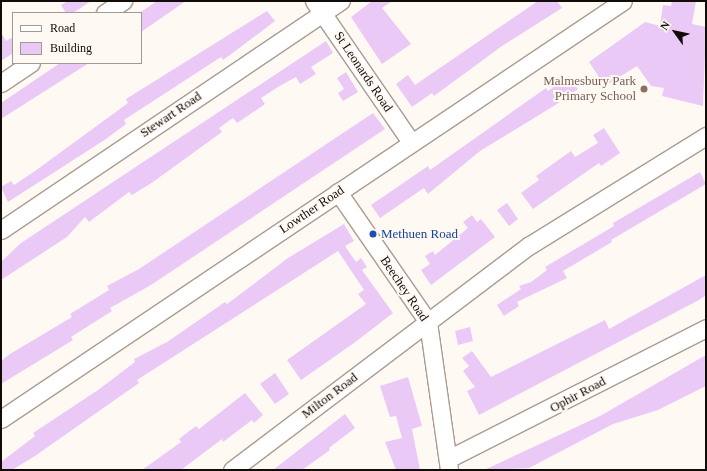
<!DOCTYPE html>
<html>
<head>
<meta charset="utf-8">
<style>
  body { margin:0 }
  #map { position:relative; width:707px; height:471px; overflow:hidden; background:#fff9f4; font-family:"Times New Roman",serif }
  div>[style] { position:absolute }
  .building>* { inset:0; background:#ebc9f6 }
  .roads { filter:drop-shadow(1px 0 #a99c91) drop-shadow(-1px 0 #a99c91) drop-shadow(0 1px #a99c91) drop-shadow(0 -1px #a99c91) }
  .minor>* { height:17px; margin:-8.5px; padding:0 8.5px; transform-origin:8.5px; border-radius:8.5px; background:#fff }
  .dots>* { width:11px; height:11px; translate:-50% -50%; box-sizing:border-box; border:2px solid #fff9f4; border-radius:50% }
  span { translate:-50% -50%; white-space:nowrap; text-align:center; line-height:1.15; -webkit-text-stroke:4px #fff9f4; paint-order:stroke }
  .street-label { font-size:13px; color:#110c08 }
  .education-label { font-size:13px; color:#785e54 }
  .right { translate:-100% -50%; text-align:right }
  .transit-label { font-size:13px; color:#164399 }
  .left { translate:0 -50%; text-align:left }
  .frame { position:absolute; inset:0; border:2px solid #110c08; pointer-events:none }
  .legend { position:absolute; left:12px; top:12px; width:130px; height:52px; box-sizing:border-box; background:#fff9f4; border:1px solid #a09a96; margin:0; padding:5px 7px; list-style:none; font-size:12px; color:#110c08 }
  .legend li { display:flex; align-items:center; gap:8px; height:20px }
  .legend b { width:20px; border:1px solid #a09a96 }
  .north { position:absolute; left:655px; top:12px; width:40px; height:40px; -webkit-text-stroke:3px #fff9f4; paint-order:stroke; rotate:303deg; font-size:11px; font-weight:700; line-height:16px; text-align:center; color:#110c08 }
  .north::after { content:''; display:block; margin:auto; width:14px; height:18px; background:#110c08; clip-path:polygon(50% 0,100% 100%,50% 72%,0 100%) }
</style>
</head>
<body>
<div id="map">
  <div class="building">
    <div style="clip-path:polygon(68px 1px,91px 1px,73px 13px,66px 13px,61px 5px)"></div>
    <div style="clip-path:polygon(157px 1px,186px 1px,141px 32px,141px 12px)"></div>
    <div style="clip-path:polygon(372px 1px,392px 1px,382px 8px,411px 44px,382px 64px,351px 17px)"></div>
    <div style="clip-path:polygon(538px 1px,557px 1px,562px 8px,502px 46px,434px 96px,432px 93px,412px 107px,396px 84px,408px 75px,415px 85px)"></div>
    <div style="clip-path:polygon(672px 1px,696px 1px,692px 24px,706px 27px,703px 106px,662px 96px,664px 88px,651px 86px,637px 66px,605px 86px,589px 62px,645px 22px,660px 26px,663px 5px,671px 6px)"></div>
    <div style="clip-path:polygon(267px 11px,275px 21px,234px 52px,223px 60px,221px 57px,124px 120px,126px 124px,106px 139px,8px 202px,1px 187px,11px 181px,14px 185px,35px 171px,128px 103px,126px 99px)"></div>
    <div style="clip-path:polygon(1px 33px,6px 41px,13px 37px,13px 53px,1px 61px)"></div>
    <div style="clip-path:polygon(326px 41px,333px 53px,311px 67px,316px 74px,300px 84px,296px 77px,278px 87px,261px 98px,265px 104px,258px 109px,237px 123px,233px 118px,219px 128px,222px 132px,153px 182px,132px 195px,129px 192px,89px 222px,85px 217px,67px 237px,1px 280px,1px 262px,21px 243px)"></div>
    <div style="clip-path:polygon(60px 63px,89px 63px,1px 119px,1px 103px)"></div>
    <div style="clip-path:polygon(346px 72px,358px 92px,343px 101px,338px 93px,344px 89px,337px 78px)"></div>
    <div style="clip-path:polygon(569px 76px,578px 89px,557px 104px,480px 151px,428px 194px,424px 188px,380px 218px,371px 205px,428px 166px,430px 170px,546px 88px,548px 91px)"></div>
    <div style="clip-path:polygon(373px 113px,385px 129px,151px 285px,110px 308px,112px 311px,71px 337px,73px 340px,1px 384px,1px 361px,10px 354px,72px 317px,70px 314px,109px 290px,107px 286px,139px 269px)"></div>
    <div style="clip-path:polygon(604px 128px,620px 153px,601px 166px,599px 163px,533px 209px,521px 193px,539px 180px,536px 176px,571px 151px,575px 157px,598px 143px,593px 135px)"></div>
    <div style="clip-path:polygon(700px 172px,706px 184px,611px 240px,612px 242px,563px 271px,567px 278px,517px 302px,519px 306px,504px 316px,497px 305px,521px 289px,519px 286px,531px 282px,547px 270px,545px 267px,614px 226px,613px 223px)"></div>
    <div style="clip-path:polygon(507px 203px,518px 219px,509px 226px,497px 210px)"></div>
    <div style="clip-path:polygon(472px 215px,477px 222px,481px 219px,495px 237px,431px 285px,421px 270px,430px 264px,425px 256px,433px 251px,435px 255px,468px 228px,463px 222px)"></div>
    <div style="clip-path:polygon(344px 224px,354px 241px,345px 246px,356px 262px,361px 258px,367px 267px,362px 270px,393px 313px,354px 343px,301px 380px,287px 360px,366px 304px,358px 294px,364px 290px,338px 251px,137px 380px,139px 383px,35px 456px,12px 470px,1px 470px,1px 462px,35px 436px,33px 433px,98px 390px,135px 362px,134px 359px,167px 342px,225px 302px,227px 304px,288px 258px)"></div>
    <div style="clip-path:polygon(706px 275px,706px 295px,699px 300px,479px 415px,467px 391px,475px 387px,463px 371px,469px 366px,462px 358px,472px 351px,491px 377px,605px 320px,609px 329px)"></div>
    <div style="clip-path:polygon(470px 327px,473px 341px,458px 345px,455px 331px)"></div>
    <div style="clip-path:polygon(706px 355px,706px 386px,658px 410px,613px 424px,529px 468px,484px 470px,600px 416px)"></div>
    <div style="clip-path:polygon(275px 373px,289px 394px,275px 404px,260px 384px)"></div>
    <div style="clip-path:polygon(408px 377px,422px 426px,412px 429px,420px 470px,396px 470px,385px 442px,402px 438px,396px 416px,390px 417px,380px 386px)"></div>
    <div style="clip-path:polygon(245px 393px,263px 415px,254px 423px,252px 420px,223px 442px,222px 439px,181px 470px,142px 470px,181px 442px,179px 439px,196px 426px,199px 429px)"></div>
    <div style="clip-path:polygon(345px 414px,355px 428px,329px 448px,330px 450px,302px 470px,273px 470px)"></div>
  </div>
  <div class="roads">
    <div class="minor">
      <div style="left:314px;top:1px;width:171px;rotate:55.5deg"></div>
      <div style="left:105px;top:13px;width:22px;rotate:-34deg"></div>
      <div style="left:1px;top:83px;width:36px;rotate:-34deg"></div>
      <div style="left:338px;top:192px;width:158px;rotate:55.3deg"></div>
      <div style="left:428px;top:322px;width:149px;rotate:81.9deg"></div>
      <div style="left:1px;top:230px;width:410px;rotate:-34deg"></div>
      <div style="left:1px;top:419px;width:749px;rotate:-33.9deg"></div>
      <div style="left:448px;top:459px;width:289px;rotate:-26.9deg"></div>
      <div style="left:232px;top:470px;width:373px;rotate:-37.1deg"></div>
      <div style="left:530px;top:245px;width:207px;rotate:-31.8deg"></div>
    </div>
  </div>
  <div class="dots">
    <div style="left:644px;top:89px;background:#8d6e63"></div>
    <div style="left:373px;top:234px;background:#1a4fb4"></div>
  </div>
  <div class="street-label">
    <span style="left:363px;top:72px;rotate:56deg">St Leonards Road</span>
    <span style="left:171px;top:115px;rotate:-34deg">Stewart Road</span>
    <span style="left:312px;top:210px;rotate:-34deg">Lowther Road</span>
    <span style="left:404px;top:289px;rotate:56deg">Beechey Road</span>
    <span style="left:578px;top:395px;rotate:-28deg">Ophir Road</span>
    <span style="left:330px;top:396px;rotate:-37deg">Milton Road</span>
  </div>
  <div class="education-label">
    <span class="right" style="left:636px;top:89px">Malmesbury Park<br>Primary School</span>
  </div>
  <div class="transit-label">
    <span class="left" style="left:381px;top:234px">Methuen Road</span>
  </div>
  <div class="frame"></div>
  <ul class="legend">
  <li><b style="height:5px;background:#fff"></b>Road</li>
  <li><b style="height:11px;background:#ebc9f6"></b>Building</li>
  </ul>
  <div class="north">N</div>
</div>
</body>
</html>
